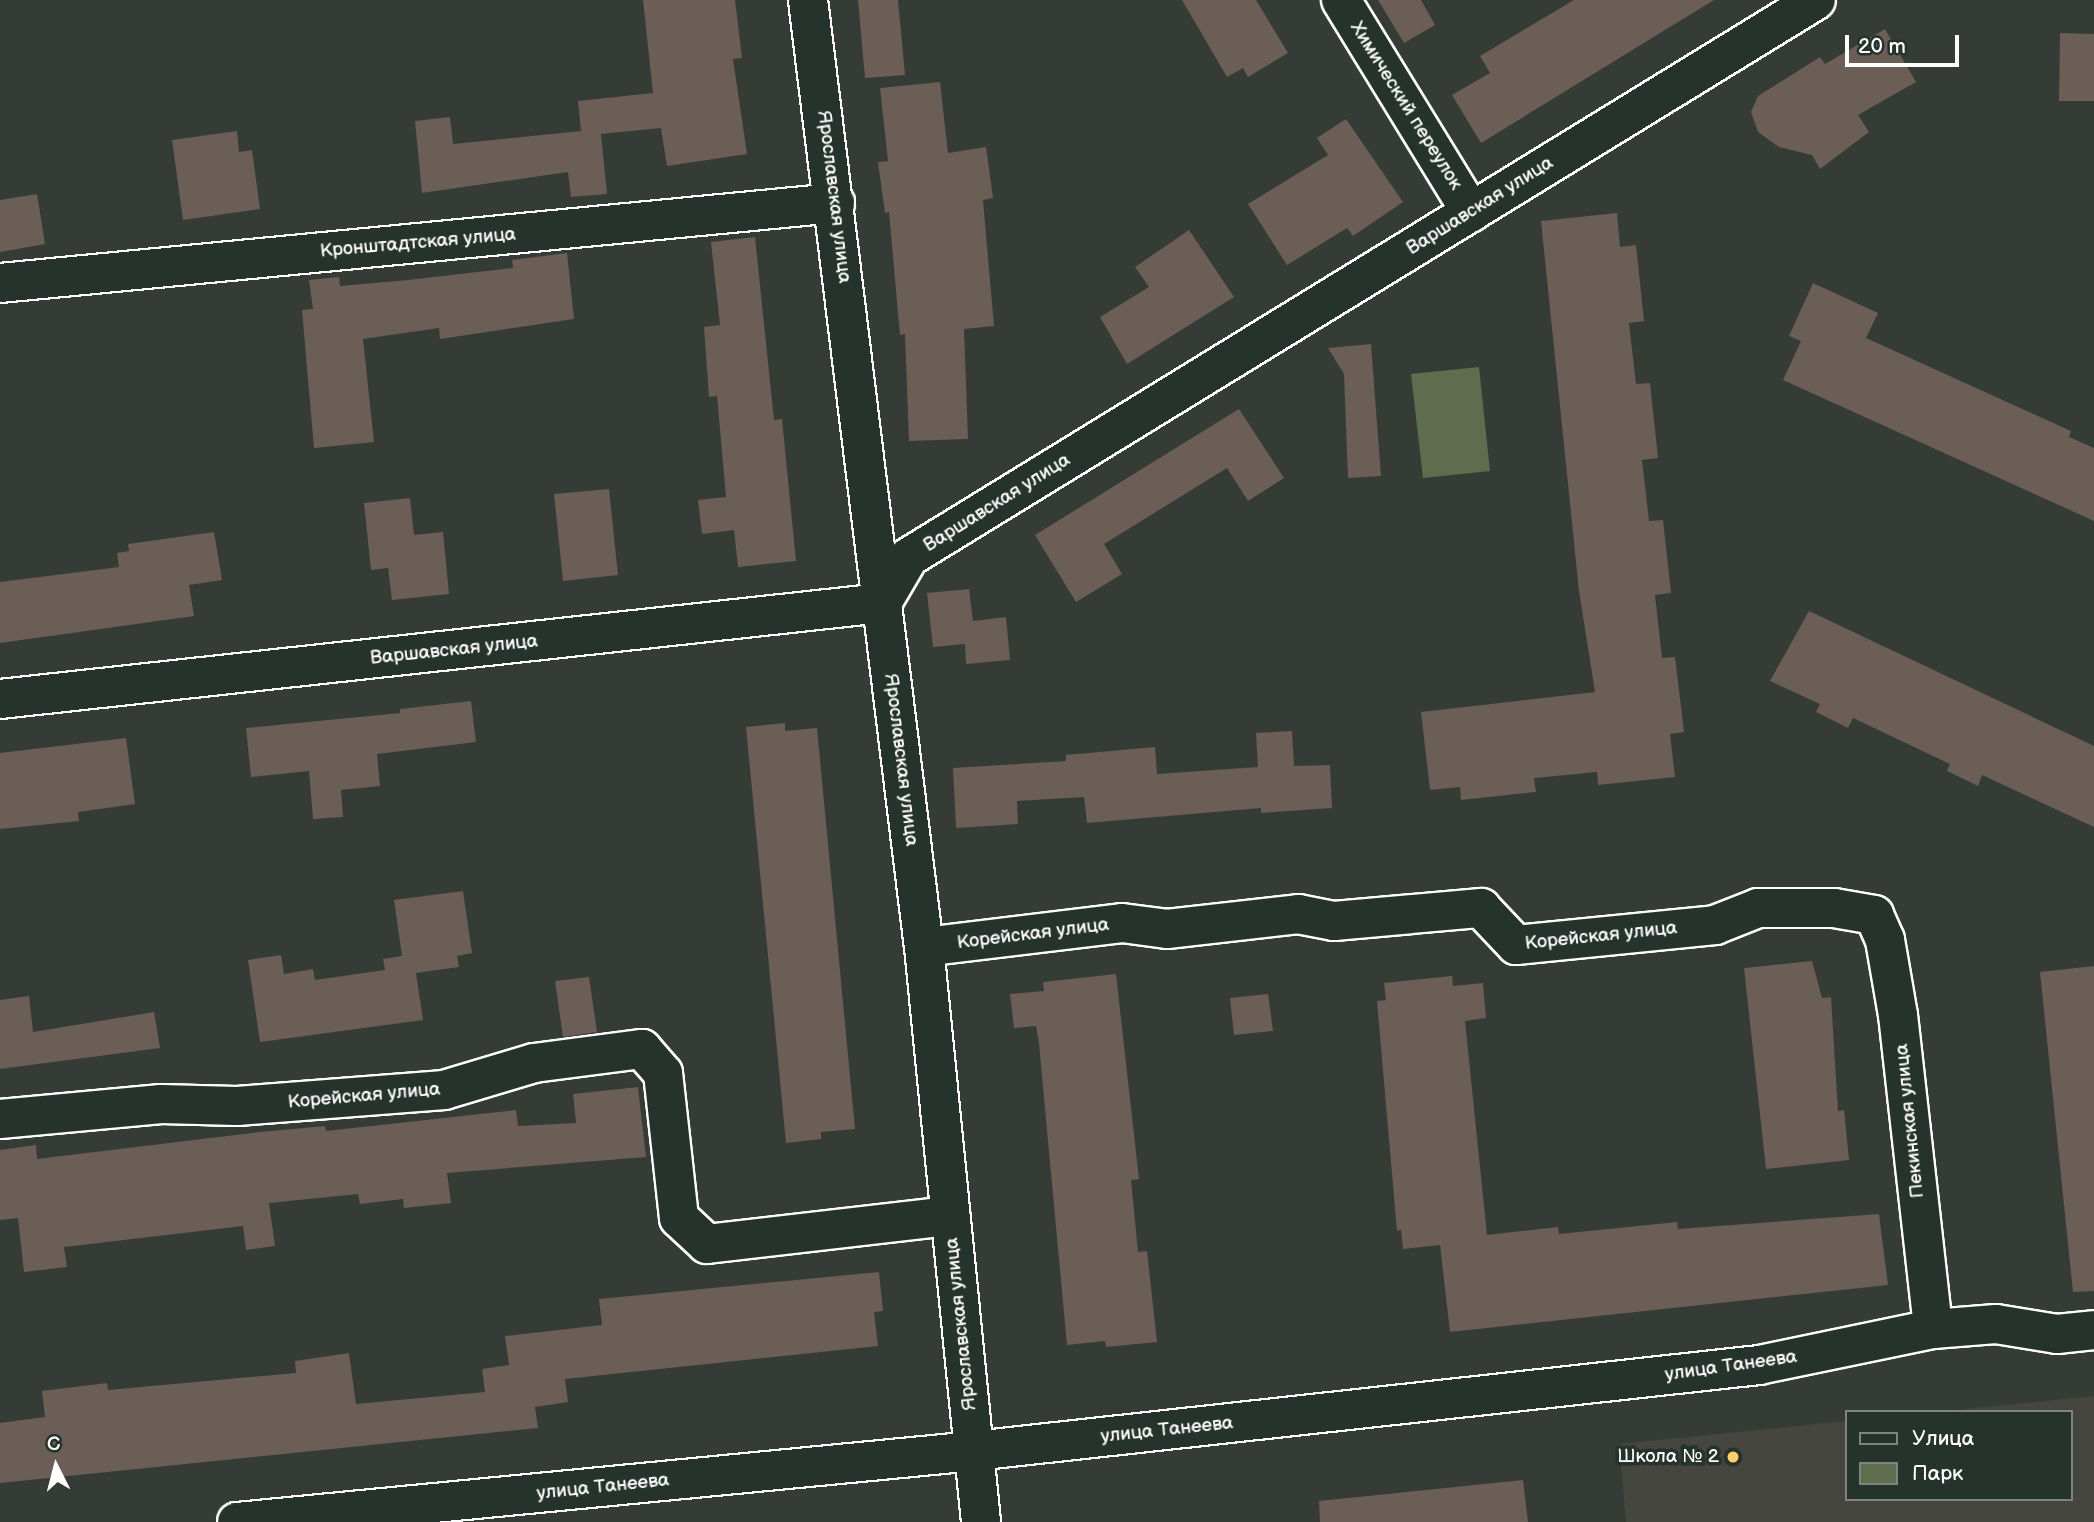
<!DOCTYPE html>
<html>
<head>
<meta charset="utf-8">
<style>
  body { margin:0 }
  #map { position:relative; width:2094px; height:1522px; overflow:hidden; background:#343c35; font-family:"Balsamiq Sans",sans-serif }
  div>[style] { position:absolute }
  .built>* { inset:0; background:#44463f }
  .green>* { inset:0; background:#5f6d4e }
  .building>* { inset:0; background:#6a5e56 }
  .roads { filter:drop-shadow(2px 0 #fff) drop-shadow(-2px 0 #fff) drop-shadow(0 2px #fff) drop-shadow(0 -2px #fff) }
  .street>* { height:38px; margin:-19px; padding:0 19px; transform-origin:19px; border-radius:19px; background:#26332d }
  .dots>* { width:19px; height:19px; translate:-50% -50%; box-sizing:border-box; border:4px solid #26332d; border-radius:50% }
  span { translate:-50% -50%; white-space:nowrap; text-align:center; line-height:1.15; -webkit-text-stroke:7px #26332d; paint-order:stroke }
  .street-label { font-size:19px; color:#fff }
  .poi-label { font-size:19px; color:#fff }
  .right { translate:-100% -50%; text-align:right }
  .legend { position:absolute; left:1845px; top:1410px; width:228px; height:91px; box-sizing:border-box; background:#26332d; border:2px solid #7d8581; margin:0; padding:9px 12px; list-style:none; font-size:21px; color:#fff }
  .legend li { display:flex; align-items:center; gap:14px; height:35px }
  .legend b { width:35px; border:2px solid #7d8581 }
  .north { position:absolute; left:21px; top:1431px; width:70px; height:70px; -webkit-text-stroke:5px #26332d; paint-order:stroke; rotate:354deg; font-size:19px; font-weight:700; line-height:28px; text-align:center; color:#fff }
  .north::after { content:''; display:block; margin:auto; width:24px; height:32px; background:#fff; clip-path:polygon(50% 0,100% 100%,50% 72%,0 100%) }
  .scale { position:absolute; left:1845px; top:35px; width:114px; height:32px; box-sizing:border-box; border:4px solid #fff; border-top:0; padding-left:9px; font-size:21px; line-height:24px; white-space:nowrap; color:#fff; -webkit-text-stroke:5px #26332d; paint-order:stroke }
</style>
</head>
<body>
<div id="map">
  <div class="built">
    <div style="clip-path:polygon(2094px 1396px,2094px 1522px,1626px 1522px,1619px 1444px,1847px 1421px,1847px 1499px,2071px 1499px,2071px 1412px,1938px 1412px)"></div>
  </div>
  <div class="green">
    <div style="clip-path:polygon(1479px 367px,1490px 471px,1423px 478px,1411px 374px)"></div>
  </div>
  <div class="building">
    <div style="clip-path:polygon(643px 0,735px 0,742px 58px,733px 59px,747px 154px,667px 166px,661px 128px,601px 134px,607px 194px,571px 197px,568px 172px,422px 193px,415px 121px,450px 117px,453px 144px,581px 131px,578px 101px,653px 93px)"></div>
    <div style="clip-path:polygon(858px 0,898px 0,905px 75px,865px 78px)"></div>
    <div style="clip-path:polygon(1182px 0,1256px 0,1288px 53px,1248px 77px,1243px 68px,1227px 77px)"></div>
    <div style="clip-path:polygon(1378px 0,1421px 0,1435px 25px,1404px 43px)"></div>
    <div style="clip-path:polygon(1574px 0,1714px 0,1481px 143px,1452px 95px,1490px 73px,1480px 56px)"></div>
    <div style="clip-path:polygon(1885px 29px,1916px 82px,1858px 115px,1869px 132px,1820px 169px,1812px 155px,1779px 147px,1758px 132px,1751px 112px,1758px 96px,1820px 57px,1825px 64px)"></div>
    <div style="clip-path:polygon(2060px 33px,2094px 34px,2094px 101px,2059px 101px)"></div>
    <div style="clip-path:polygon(940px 82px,948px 153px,986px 147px,993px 198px,983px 200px,994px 326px,964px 329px,968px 439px,909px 441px,905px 334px,900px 335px,889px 212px,885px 213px,878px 162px,888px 161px,880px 88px)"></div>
    <div style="clip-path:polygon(1346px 119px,1403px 202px,1353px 236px,1347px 228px,1287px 265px,1248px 204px,1328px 155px,1317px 138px)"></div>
    <div style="clip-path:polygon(237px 131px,239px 152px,252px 150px,260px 209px,183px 220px,172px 140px)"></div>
    <div style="clip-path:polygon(37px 194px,45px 244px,0 252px,0 200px)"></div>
    <div style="clip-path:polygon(1617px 213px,1620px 247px,1636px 245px,1644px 321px,1629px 323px,1636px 384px,1650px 383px,1658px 458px,1642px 460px,1649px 521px,1663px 520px,1671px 593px,1655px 595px,1662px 658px,1675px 657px,1684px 732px,1670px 734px,1675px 777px,1598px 785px,1597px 772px,1534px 778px,1536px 792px,1461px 800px,1460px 787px,1430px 790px,1421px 712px,1595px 692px,1579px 591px,1541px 221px)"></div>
    <div style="clip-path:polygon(1189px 230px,1234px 297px,1127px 364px,1100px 317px,1149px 287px,1135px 267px)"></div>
    <div style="clip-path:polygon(755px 237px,774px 420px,782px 419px,796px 561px,738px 567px,734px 530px,702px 534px,698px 500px,726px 497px,717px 396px,709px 397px,704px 327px,720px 325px,711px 242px)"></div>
    <div style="clip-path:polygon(567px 253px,574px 319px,440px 339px,439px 328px,363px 339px,374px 442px,314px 448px,302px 310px,313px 309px,309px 280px,339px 277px,340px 286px,408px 280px,513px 268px,512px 260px)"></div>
    <div style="clip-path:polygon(1813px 283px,1878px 313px,1866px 338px,2071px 431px,2069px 437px,2094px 448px,2094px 521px,1783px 380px,1801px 341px,1789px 336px)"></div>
    <div style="clip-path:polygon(1371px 344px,1381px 476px,1348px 478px,1344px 374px,1328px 348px)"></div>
    <div style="clip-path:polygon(1239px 409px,1284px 478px,1248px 501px,1227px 468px,1104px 544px,1122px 574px,1076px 602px,1035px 535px)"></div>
    <div style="clip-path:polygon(609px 489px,618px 575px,563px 581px,554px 494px)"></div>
    <div style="clip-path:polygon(410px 498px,414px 535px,443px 532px,449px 594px,392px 600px,388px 568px,371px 570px,364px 503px)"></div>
    <div style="clip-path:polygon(214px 532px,222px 580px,189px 585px,194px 616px,0 643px,0 582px,119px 567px,117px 553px,129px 551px,128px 544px)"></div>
    <div style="clip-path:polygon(969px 589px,973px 621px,1006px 617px,1010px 660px,966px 664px,965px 644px,933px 647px,927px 593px)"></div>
    <div style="clip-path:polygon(1809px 611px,2094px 746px,2094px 827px,1982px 775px,1978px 786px,1947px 771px,1950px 764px,1853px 718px,1848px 728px,1816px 712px,1820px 704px,1770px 681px)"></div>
    <div style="clip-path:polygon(471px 701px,476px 742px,377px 754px,380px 786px,341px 790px,343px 817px,313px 819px,309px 771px,251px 777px,246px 728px,400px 713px,400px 709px)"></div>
    <div style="clip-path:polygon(785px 723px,785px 731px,817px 728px,855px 1129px,821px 1132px,821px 1139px,786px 1143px,746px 727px)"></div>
    <div style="clip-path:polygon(1292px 731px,1294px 766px,1330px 765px,1332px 808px,1261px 813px,1261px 808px,1087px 823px,1084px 797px,1017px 801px,1018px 824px,956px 828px,953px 768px,1066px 761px,1066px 755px,1155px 747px,1157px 774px,1258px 767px,1256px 733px)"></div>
    <div style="clip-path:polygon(126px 738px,135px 804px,78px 812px,79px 821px,0 829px,0 753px)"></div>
    <div style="clip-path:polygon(463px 891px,472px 953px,457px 956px,459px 967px,416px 973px,423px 1020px,260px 1042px,248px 960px,281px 955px,284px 974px,313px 969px,315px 980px,385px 970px,383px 959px,402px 956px,394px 900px)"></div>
    <div style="clip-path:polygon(1812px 961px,1822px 998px,1831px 997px,1838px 1111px,1844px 1110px,1849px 1160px,1766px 1169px,1744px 968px)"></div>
    <div style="clip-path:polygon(2094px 966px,2094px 1291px,2073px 1292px,2040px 972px)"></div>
    <div style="clip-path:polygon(1116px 974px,1139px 1179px,1131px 1180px,1138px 1252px,1147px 1251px,1157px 1342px,1106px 1347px,1105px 1341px,1067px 1345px,1039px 1044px,1036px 1026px,1014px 1028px,1010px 994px,1044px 991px,1043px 982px)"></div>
    <div style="clip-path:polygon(1452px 976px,1453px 986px,1483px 983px,1486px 1018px,1465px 1021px,1487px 1235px,1558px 1227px,1559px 1234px,1677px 1222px,1678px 1229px,1879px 1214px,1888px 1285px,1450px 1332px,1440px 1245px,1403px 1249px,1401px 1230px,1397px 1231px,1377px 1001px,1386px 1000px,1384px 983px)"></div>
    <div style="clip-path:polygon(589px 977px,597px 1032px,563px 1037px,555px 981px)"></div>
    <div style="clip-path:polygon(1268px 994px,1273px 1031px,1234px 1035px,1230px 998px)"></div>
    <div style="clip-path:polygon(29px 996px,33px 1032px,154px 1012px,160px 1048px,0 1069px,0 1000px)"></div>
    <div style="clip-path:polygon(638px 1087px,646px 1157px,447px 1173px,451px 1203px,404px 1208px,403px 1199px,360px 1204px,358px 1194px,269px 1203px,275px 1246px,246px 1250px,243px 1226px,64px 1247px,67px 1267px,24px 1272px,18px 1218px,0 1220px,0 1150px,36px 1145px,37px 1159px,260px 1132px,325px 1126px,326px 1131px,516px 1110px,518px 1126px,576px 1123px,573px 1094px)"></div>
    <div style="clip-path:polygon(879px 1272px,883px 1311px,874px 1312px,878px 1346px,565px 1379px,568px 1402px,535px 1407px,538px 1428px,0 1483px,0 1423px,45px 1417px,42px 1391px,107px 1383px,108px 1390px,296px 1373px,295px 1361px,349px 1353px,356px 1404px,485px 1392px,482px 1369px,509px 1365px,505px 1336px,602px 1325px,599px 1299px)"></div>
    <div style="clip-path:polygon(1523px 1480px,1528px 1522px,1320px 1522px,1319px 1501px)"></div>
  </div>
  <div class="roads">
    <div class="street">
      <div style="left:808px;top:0;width:954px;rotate:83.02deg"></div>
      <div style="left:924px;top:947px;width:578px;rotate:84.34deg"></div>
      <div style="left:1341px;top:0;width:249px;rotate:58.5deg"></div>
      <div style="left:0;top:283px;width:839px;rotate:-5.47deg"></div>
      <div style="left:0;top:699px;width:887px;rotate:-6.21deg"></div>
      <div style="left:882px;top:603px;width:53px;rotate:-59.6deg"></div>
      <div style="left:909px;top:557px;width:1064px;rotate:-31.55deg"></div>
      <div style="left:924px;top:947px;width:199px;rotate:-6.9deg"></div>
      <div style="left:1122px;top:923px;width:45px;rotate:7.6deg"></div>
      <div style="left:1167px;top:929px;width:132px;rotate:-6.5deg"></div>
      <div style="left:1298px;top:914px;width:37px;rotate:11deg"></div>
      <div style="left:1334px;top:921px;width:148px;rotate:-5.1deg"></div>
      <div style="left:1481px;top:908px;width:51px;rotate:46.6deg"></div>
      <div style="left:1516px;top:945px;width:200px;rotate:-5.7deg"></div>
      <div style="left:1715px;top:925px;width:46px;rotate:-21.6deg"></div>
      <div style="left:1758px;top:908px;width:76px"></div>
      <div style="left:1834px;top:908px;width:41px;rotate:9.9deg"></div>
      <div style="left:1874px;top:915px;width:27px;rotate:66deg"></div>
      <div style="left:1885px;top:940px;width:76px;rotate:80.2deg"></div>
      <div style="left:1898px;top:1015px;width:316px;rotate:83.6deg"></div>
      <div style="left:0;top:1119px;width:162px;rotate:-5.3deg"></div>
      <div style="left:161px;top:1104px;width:76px;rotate:1.5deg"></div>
      <div style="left:237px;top:1106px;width:208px;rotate:-4.4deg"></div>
      <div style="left:444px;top:1090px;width:94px;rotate:-16.7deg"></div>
      <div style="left:534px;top:1063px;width:109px;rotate:-7.4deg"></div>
      <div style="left:642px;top:1049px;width:32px;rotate:49deg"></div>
      <div style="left:663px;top:1073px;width:146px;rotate:83.7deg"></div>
      <div style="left:679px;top:1218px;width:38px;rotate:43deg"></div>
      <div style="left:707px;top:1244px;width:245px;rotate:-6.6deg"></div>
      <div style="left:237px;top:1522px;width:740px;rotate:-5.5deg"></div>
      <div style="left:974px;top:1451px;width:790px;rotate:-6.25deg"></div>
      <div style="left:1759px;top:1365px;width:178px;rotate:-11.7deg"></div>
      <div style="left:1933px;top:1329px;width:63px;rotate:-4.5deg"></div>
      <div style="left:1996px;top:1324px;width:62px;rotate:9.3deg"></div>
      <div style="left:2057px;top:1334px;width:37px;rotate:-6deg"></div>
    </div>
  </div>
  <div class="dots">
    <div style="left:1733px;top:1457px;background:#ffd166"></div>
  </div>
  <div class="street-label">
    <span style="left:1406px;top:106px;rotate:58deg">Химический переулок</span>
    <span style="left:834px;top:197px;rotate:83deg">Ярославская улица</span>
    <span style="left:1480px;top:206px;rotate:-32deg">Варшавская улица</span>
    <span style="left:418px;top:243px;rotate:-5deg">Кронштадтская улица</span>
    <span style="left:997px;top:503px;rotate:-32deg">Варшавская улица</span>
    <span style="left:454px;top:650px;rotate:-6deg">Варшавская улица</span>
    <span style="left:901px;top:760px;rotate:83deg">Ярославская улица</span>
    <span style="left:1033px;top:934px;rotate:-7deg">Корейская улица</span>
    <span style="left:1601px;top:936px;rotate:-6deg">Корейская улица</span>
    <span style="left:364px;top:1096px;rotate:-5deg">Корейская улица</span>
    <span style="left:1910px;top:1121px;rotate:-96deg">Пекинская улица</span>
    <span style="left:961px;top:1324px;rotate:-96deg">Ярославская улица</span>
    <span style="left:1731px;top:1366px;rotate:-8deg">улица Танеева</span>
    <span style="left:1167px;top:1430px;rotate:-6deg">улица Танеева</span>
    <span style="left:603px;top:1487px;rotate:-6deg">улица Танеева</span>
  </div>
  <div class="poi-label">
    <span class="right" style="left:1719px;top:1457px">Школа № 2</span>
  </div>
  <ul class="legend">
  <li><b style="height:9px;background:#26332d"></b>Улица</li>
  <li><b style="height:19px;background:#5f6d4e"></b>Парк</li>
  </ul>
  <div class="north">С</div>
  <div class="scale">20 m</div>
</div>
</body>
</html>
